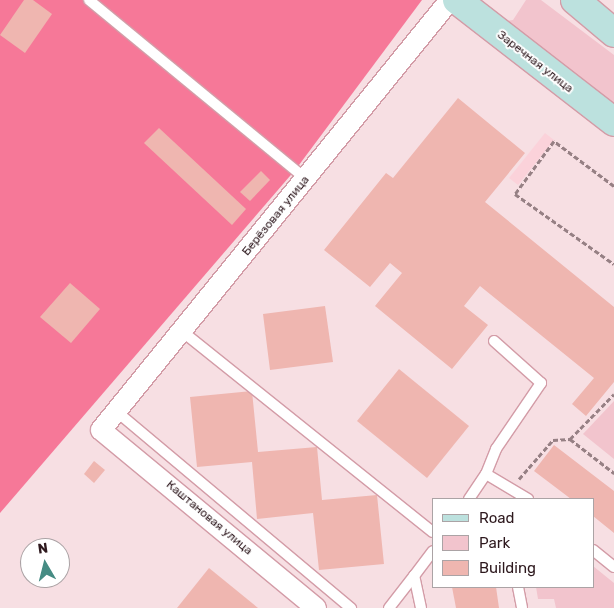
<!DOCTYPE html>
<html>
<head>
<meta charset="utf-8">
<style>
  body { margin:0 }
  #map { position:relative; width:614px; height:608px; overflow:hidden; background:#f7dfe3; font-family:Rubik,sans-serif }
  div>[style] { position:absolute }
  .built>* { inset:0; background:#fbd2da }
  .green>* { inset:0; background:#f2c4cd }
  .forest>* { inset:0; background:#f67898 }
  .building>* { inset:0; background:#efb6b0 }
  .path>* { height:3px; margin-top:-1.5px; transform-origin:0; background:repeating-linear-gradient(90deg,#968084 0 5px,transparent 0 7.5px) }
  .roads { filter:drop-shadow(1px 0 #d39ca7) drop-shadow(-1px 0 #d39ca7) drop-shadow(0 1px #d39ca7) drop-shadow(0 -1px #d39ca7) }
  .lane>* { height:10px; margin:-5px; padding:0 5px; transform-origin:5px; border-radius:5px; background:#fff }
  .street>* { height:20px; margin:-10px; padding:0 10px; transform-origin:10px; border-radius:10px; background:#fff }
  .secondary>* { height:28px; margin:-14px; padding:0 14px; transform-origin:14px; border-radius:14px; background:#bce1de }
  span { translate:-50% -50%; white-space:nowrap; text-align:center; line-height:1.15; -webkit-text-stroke:4px #fff; paint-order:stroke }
  .street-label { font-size:12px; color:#2e191e }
  .legend { position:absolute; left:432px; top:498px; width:162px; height:90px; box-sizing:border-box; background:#fff; border:1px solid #aba3a5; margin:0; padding:6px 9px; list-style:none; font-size:15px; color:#2e191e }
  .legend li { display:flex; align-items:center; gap:10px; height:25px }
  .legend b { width:25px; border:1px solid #aba3a5 }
  .north { position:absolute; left:20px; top:538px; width:50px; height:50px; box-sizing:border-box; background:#fff; border:1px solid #aba3a5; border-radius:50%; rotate:352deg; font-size:14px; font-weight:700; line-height:20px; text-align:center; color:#2e191e }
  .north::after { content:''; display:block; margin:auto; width:18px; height:22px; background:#468c84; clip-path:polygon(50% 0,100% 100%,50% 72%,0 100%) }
</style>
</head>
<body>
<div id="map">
  <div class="built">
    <div style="clip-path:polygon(545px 133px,554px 140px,518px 185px,509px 178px)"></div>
  </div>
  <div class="green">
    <div style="clip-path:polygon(526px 0,541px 0,614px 55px,614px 108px,500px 22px,513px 20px)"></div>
    <div style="clip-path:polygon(614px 401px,614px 459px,583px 434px)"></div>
    <div style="clip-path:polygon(593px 566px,614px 583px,614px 608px,556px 608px,554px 599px,538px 599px,536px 587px,593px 587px)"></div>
  </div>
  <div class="forest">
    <div style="clip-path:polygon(0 0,422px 0,296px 169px,0 513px)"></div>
  </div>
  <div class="building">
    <div style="clip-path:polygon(24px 0,33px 0,52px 14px,25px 53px,0 35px)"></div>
    <div style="clip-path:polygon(458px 98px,525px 153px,485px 202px,614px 307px,614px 382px,586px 416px,572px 404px,594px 378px,480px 286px,464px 306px,488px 325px,452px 369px,375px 306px,402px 273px,390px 263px,370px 287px,324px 250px,386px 173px,393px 178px)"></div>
    <div style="clip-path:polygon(159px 128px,246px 209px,232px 225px,144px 143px)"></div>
    <div style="clip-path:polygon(261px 171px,270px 180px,250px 201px,240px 192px)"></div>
    <div style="clip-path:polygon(70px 283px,100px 309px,71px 343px,40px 317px)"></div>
    <div style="clip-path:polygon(325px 306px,333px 362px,270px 370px,263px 314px)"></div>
    <div style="clip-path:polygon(399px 369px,469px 426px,427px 478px,357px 421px)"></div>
    <div style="clip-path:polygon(252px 391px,258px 452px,317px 447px,322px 500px,377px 495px,384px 564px,319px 570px,313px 513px,257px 519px,252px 462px,197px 467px,190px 397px)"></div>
    <div style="clip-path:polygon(554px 445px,614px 491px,614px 533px,593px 516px,593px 499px,571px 499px,534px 471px)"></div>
    <div style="clip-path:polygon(94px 461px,105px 470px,94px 483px,84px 474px)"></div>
    <div style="clip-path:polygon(209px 568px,258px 608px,177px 608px)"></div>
    <div style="clip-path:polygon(452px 587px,496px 587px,499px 608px,456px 608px)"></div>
  </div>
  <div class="path">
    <div style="left:614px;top:186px;width:75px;rotate:-143.1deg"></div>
    <div style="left:554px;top:141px;width:66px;rotate:126.3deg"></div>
    <div style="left:515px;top:194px;width:121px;rotate:35.3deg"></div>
    <div style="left:570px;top:439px;width:56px;rotate:37.7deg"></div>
    <div style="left:519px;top:479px;width:52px;rotate:-48.9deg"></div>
    <div style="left:553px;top:440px;width:17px;rotate:-3deg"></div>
    <div style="left:570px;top:439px;width:63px;rotate:-45.6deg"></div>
  </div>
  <div class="roads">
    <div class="lane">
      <div style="left:89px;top:0;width:280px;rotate:39.5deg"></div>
      <div style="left:183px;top:332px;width:320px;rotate:38.7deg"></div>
      <div style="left:116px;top:411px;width:307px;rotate:40deg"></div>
      <div style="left:486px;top:474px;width:27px;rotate:-68deg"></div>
      <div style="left:496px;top:449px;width:80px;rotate:-55.7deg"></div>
      <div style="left:541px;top:383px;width:63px;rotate:-138.2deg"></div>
      <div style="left:469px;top:499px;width:30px;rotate:-56deg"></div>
      <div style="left:486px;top:474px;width:49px;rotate:30.8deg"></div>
      <div style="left:593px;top:550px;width:27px;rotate:39deg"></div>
      <div style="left:518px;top:587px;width:21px;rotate:79deg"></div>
      <div style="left:389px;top:608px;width:41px;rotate:-52deg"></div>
      <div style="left:421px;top:608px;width:33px;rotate:-102deg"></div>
      <div style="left:414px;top:576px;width:31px;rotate:-53deg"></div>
    </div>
    <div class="street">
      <div style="left:316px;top:608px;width:279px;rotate:-140.4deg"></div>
      <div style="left:101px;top:430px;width:554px;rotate:-50.94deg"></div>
    </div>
    <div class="secondary">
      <div style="left:457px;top:0;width:199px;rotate:37.8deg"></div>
      <div style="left:575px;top:0;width:51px;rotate:40.2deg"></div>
    </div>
  </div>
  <div class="street-label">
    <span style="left:535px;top:62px;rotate:38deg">Заречная улица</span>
    <span style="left:276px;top:216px;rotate:-51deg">Берёзовая улица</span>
    <span style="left:209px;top:518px;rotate:40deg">Каштановая улица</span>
  </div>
  <ul class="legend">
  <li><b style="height:6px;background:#bce1de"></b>Road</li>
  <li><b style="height:14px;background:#f2c4cd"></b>Park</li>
  <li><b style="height:14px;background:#efb6b0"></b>Building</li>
  </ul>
  <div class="north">N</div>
</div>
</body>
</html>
